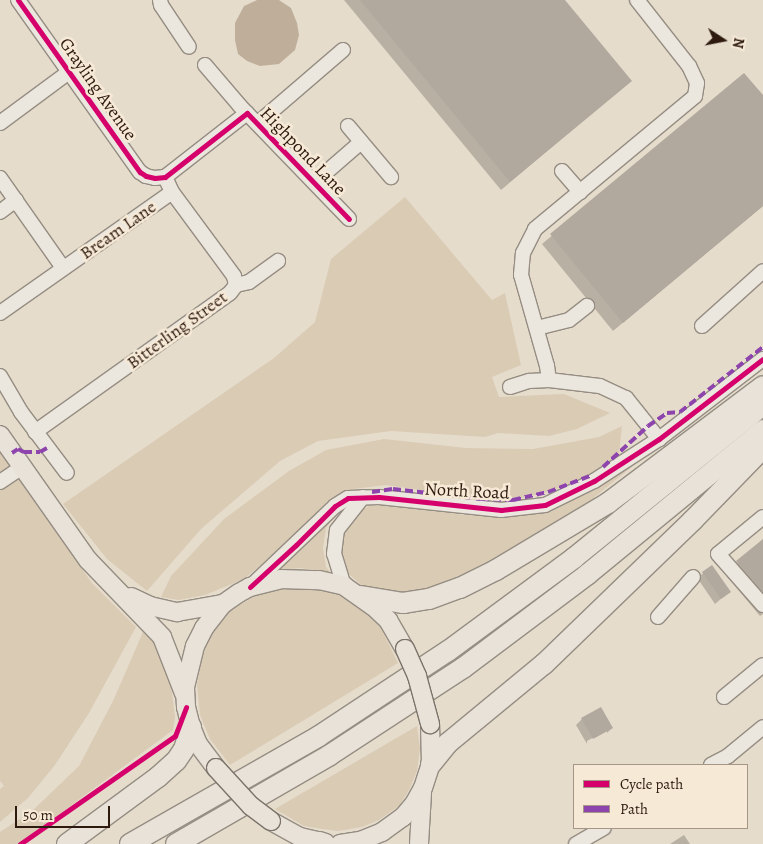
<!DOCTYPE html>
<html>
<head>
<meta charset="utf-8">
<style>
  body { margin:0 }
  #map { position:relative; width:763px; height:844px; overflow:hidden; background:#e6dccc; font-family:Alegreya,serif }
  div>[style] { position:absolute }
  .green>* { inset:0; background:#dacbb5 }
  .water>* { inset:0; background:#bfaf9a }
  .shadow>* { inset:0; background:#0003 }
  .building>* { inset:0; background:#b1a99e }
  .roads { filter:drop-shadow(1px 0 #958d82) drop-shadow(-1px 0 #958d82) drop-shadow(0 1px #958d82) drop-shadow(0 -1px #958d82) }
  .minor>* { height:14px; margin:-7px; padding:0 7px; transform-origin:7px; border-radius:7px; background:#ebe6de }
  .major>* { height:18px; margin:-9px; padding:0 9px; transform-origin:9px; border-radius:9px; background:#e8e2d9 }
  .highway>* { height:20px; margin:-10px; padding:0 10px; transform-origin:10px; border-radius:10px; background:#e8e2d9 }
  .bridges { filter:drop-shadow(1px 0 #7b7269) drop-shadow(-1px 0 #7b7269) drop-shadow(0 1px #7b7269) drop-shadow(0 -1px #7b7269) }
  .major-bridge>* { height:18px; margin:-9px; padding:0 9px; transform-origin:9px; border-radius:9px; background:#e8e2d9 }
  .quiet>* { height:4px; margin-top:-2px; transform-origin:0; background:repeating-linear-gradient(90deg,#8e44ad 0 8px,transparent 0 12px) }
  .cycleway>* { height:5px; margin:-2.5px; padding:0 2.5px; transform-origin:2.5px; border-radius:2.5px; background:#d6006c }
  span { translate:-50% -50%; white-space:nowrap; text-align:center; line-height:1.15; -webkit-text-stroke:5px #f6ead7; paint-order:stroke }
  .street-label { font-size:18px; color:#2d190e }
  .legend { position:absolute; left:573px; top:764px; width:175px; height:65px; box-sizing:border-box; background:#f6ead7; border:1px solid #a69687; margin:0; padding:6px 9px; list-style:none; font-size:15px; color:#2d190e }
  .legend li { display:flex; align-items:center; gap:10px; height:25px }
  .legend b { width:25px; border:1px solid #a69687 }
  .north { position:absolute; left:698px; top:15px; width:50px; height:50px; -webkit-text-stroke:4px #f6ead7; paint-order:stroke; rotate:101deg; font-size:14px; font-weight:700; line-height:20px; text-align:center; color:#2d190e }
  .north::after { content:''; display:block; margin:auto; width:18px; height:22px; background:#2d190e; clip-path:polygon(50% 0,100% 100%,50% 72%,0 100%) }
  .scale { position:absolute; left:15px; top:806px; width:95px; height:22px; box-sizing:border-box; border:2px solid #2d190e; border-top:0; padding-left:6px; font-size:15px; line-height:18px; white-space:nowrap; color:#2d190e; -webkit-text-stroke:4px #f6ead7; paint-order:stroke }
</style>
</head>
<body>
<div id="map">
  <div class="green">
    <div style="clip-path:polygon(405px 197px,492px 300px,505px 293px,521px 365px,492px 377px,499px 397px,564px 394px,610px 413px,577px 429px,549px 436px,498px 433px,485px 437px,391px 431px,318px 441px,280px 461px,201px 529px,147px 591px,107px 559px,63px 504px,274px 358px,315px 322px,331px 259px)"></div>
    <div style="clip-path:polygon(622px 426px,619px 455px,594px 474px,548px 492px,513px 500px,481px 499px,386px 485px,353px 489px,331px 498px,280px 549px,244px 579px,205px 595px,178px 600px,161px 597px,171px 576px,224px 519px,289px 471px,326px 450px,384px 439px,466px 448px,533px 449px,599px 437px)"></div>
    <div style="clip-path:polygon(0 452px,92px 583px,136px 627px,89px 713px,55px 765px,28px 798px,0 822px,0 789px,4px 786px,0 781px)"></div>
    <div style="clip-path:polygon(633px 466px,591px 500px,538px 533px,481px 566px,414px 597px,363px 587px,349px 574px,345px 566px,341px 549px,346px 526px,359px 511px,369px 506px,397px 504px,463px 515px,496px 516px,553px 507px,568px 502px)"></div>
    <div style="clip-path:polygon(329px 516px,332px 520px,326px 528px,323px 548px,326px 567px,330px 572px,300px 568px,276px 570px,304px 546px)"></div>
    <div style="clip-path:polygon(297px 586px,327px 590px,356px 603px,377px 620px,398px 663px,230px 765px,210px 739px,200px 715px,197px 685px,203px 653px,210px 636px,230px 611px,257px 595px)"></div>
    <div style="clip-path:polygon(143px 632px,160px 649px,171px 684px,175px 717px,173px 730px,19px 844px,0 844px,0 832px,32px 811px,79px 766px,113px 701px)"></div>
    <div style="clip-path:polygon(417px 726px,420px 748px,417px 771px,409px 790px,400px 805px,379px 820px,362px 827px,338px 831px,322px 829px,304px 826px,275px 809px)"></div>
  </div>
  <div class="water">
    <div style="clip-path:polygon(257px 0,279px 0,291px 8px,297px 23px,299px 35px,295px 50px,279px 64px,260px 66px,247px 61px,238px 54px,235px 40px,235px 23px,244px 6px)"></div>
  </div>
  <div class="shadow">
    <div style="clip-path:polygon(344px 0,563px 0,630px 81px,501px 190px)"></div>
    <div style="clip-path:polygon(744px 74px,763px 97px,763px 206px,613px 331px,542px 244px)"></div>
    <div style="clip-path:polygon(763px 541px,763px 614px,760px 616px,725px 574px)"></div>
    <div style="clip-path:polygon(703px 573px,729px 592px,715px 604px,698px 579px)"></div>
    <div style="clip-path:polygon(582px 719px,612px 728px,607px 733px,607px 730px,587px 741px,587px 744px,576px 725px)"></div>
    <div style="clip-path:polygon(684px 835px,690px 844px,670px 844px)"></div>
  </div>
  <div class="building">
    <div style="clip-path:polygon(360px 0,565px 0,632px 81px,510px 182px)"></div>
    <div style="clip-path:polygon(744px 73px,763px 95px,763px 206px,623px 323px,550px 234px)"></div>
    <div style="clip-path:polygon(763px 539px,763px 592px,736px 561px)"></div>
    <div style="clip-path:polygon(712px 565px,731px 592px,721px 599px,702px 572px)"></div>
    <div style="clip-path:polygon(601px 707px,613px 728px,593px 739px,581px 718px)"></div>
  </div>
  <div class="roads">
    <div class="minor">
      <div style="left:18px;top:0;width:211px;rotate:54.7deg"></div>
      <div style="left:140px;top:172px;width:7px;rotate:34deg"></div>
      <div style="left:146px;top:176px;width:9px;rotate:13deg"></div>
      <div style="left:155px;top:178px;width:10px;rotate:-6deg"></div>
      <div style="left:165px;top:177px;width:104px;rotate:-38deg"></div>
      <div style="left:160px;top:0;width:5px;rotate:79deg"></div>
      <div style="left:161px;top:5px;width:50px;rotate:56.3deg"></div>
      <div style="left:205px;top:65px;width:54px;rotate:49.5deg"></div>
      <div style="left:240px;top:106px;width:157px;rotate:46deg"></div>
      <div style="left:0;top:123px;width:86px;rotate:-36.5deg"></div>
      <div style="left:258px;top:123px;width:112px;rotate:-40.7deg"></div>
      <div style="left:348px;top:126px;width:67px;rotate:49.9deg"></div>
      <div style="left:562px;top:171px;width:28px;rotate:49deg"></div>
      <div style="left:0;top:178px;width:110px;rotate:55deg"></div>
      <div style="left:315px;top:182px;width:61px;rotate:-41deg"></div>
      <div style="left:0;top:212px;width:20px;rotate:-37deg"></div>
      <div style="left:236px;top:285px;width:13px;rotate:-13deg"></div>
      <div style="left:249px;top:282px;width:36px;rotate:-36deg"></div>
      <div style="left:0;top:313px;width:210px;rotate:-35.1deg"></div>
      <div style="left:702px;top:326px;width:82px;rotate:-42deg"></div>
      <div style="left:537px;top:328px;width:33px;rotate:-14deg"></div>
      <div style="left:569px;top:320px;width:23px;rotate:-38deg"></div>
      <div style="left:0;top:376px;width:42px;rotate:59.7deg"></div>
      <div style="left:21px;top:412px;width:76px;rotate:53deg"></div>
      <div style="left:549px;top:380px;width:14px;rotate:-98deg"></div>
      <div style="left:547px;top:366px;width:95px;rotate:-105.9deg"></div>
      <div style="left:521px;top:275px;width:22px;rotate:-85deg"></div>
      <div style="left:523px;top:253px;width:27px;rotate:-63deg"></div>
      <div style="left:535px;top:229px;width:208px;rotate:-39.7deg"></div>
      <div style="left:695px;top:96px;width:13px;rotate:-81deg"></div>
      <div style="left:697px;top:83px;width:19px;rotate:-115deg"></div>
      <div style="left:689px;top:66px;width:84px;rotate:-128.2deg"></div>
      <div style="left:510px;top:387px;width:20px;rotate:-18deg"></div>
      <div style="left:529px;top:381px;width:20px;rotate:-3deg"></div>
      <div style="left:549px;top:380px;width:51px;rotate:6.7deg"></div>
      <div style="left:600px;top:386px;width:29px;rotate:25deg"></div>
      <div style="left:626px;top:398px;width:53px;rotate:51.2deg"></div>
      <div style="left:35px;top:432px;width:239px;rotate:-35.5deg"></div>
      <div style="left:230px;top:293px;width:10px;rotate:-53deg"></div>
      <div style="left:236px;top:285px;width:9px;rotate:-103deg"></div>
      <div style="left:234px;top:276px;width:104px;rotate:-126.4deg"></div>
      <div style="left:172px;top:192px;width:17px;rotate:-115deg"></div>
      <div style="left:0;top:482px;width:27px;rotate:-34deg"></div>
      <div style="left:763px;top:517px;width:58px;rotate:140.6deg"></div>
      <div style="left:718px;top:554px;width:68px;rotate:48.6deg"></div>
      <div style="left:251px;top:586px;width:116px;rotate:-43.6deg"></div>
      <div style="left:335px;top:506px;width:15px;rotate:-32deg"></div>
      <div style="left:348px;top:498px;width:31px;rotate:-2deg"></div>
      <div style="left:379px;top:497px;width:123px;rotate:6.1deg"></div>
      <div style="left:501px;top:510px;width:44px;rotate:-6.5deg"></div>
      <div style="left:545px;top:505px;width:55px;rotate:-26.1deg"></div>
      <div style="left:594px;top:481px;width:77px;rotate:-32.9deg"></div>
      <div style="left:659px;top:439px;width:131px;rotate:-37.6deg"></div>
      <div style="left:344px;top:586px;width:34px;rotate:-107deg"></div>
      <div style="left:334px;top:554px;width:24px;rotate:-83deg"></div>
      <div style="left:337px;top:530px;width:42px;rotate:-51.8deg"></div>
      <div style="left:658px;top:617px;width:53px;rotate:-48.8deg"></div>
      <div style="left:724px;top:697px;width:50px;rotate:-39.4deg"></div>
      <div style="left:711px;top:765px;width:19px;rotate:-28deg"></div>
      <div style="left:728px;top:756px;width:45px;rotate:-39.6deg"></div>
      <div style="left:576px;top:844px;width:32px;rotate:-30deg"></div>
    </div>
    <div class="major">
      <div style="left:0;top:435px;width:153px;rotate:54.9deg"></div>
      <div style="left:88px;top:560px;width:107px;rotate:46.1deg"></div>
      <div style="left:162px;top:637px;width:60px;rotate:68.6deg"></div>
      <div style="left:131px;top:597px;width:21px;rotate:25deg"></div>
      <div style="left:150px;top:606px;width:28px;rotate:13deg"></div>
      <div style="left:177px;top:612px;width:47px;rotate:-9.9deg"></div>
      <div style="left:216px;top:768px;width:30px;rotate:-127deg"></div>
      <div style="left:198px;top:744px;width:18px;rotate:-112deg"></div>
      <div style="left:191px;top:727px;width:21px;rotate:-104deg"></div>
      <div style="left:186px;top:707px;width:20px;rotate:-93deg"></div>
      <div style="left:185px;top:687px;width:42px;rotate:-76.3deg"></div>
      <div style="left:195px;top:646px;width:20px;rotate:-63deg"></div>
      <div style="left:204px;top:628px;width:31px;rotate:-52deg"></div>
      <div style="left:223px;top:604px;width:19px;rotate:-35deg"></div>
      <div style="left:239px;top:593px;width:13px;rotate:-29deg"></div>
      <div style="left:250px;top:587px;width:32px;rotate:-14deg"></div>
      <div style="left:281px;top:579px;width:38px;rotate:2deg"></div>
      <div style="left:319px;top:580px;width:26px;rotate:13deg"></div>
      <div style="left:344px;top:586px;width:35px;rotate:35deg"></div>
      <div style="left:373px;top:606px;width:21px;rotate:43deg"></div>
      <div style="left:388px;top:620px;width:34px;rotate:60deg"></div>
      <div style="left:271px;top:821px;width:33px;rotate:29deg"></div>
      <div style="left:300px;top:837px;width:26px;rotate:13deg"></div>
      <div style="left:340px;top:844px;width:20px;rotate:-9deg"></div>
      <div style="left:360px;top:841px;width:24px;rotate:-22deg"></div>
      <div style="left:382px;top:832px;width:26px;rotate:-36deg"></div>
      <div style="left:403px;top:817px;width:17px;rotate:-50deg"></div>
      <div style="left:414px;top:804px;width:18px;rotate:-61deg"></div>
      <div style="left:423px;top:788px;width:25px;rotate:-72deg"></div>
      <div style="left:431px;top:764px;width:40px;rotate:-91.4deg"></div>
      <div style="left:419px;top:844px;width:51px;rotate:-86.6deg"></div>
    </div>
    <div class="highway">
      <div style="left:361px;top:596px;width:43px;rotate:9.5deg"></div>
      <div style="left:403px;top:603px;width:26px;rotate:-9deg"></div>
      <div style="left:429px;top:599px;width:33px;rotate:-20deg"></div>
      <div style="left:460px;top:588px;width:40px;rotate:-26.6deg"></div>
      <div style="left:496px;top:570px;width:131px;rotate:-30.9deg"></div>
      <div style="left:608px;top:503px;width:194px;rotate:-37deg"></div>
      <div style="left:431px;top:764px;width:27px;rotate:-51deg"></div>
      <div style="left:448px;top:743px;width:124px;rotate:-39.5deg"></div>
      <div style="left:544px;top:664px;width:207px;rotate:-44deg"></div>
      <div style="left:693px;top:520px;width:100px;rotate:-45.8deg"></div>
      <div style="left:67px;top:844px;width:113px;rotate:-36.4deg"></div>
      <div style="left:158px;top:777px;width:24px;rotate:-42deg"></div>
      <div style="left:176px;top:761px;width:14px;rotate:-56deg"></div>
      <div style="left:184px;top:749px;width:23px;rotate:-72deg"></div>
      <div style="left:130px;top:844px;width:218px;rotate:-29.7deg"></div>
      <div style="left:319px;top:736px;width:154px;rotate:-33.4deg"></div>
      <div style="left:448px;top:651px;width:157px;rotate:-36.4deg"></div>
      <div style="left:574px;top:558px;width:243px;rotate:-39deg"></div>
      <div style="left:176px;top:844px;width:178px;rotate:-30deg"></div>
      <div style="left:330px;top:755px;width:159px;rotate:-33.2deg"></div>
      <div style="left:463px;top:668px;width:156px;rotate:-36.9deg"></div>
      <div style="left:588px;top:574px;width:227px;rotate:-39.4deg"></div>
      <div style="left:311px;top:844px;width:9px;rotate:-13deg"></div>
    </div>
  </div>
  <div class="bridges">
    <div class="major-bridge">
      <div style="left:405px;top:649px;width:30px;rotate:66deg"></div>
      <div style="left:417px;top:676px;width:50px;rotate:74.8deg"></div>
      <div style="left:216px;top:768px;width:52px;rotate:47.4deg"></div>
      <div style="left:251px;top:806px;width:25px;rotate:37deg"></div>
    </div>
  </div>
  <div class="quiet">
    <div style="left:12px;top:453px;width:7px;rotate:-34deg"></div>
    <div style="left:18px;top:449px;width:7px;rotate:27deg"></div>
    <div style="left:24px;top:452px;width:16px"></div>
    <div style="left:40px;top:452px;width:8px;rotate:-30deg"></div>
    <div style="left:603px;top:467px;width:61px;rotate:-42.3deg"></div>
    <div style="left:648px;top:426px;width:23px;rotate:-34deg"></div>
    <div style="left:667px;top:413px;width:13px;rotate:-4deg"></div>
    <div style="left:680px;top:412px;width:105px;rotate:-38.1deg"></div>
    <div style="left:372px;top:492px;width:21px;rotate:-8deg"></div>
    <div style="left:393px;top:489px;width:89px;rotate:6.5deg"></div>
    <div style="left:481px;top:499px;width:32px;rotate:2deg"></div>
    <div style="left:513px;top:500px;width:36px;rotate:-13deg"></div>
    <div style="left:548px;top:492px;width:45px;rotate:-20.9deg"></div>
  </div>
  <div class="cycleway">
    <div style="left:18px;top:0;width:211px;rotate:54.7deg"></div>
    <div style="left:140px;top:172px;width:7px;rotate:34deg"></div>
    <div style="left:146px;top:176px;width:9px;rotate:13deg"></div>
    <div style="left:155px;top:178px;width:10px;rotate:-6deg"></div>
    <div style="left:165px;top:177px;width:104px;rotate:-38deg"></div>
    <div style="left:247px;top:113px;width:147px;rotate:46.1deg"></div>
    <div style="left:250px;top:587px;width:62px;rotate:-42.4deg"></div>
    <div style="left:296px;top:545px;width:55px;rotate:-45deg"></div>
    <div style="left:335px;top:506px;width:15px;rotate:-32deg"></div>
    <div style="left:348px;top:498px;width:31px;rotate:-2deg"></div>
    <div style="left:379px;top:497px;width:123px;rotate:6.1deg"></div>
    <div style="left:501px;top:510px;width:44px;rotate:-6.5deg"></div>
    <div style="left:545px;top:505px;width:55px;rotate:-26.1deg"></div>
    <div style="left:594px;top:481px;width:77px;rotate:-32.9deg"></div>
    <div style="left:659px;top:439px;width:131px;rotate:-37.6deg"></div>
    <div style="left:20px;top:844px;width:189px;rotate:-34.9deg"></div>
    <div style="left:175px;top:736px;width:31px;rotate:-69deg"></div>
  </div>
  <div class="street-label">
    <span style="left:98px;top:89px;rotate:55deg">Grayling Avenue</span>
    <span style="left:303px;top:151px;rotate:46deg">Highpond Lane</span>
    <span style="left:118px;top:230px;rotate:-35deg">Bream Lane</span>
    <span style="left:177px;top:330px;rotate:-36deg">Bitterling Street</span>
    <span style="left:467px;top:491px;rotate:3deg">North Road</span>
  </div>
  <ul class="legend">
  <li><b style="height:6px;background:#d6006c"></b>Cycle path</li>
  <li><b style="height:6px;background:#8e44ad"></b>Path</li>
  </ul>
  <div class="north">N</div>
  <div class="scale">50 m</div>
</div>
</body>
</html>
